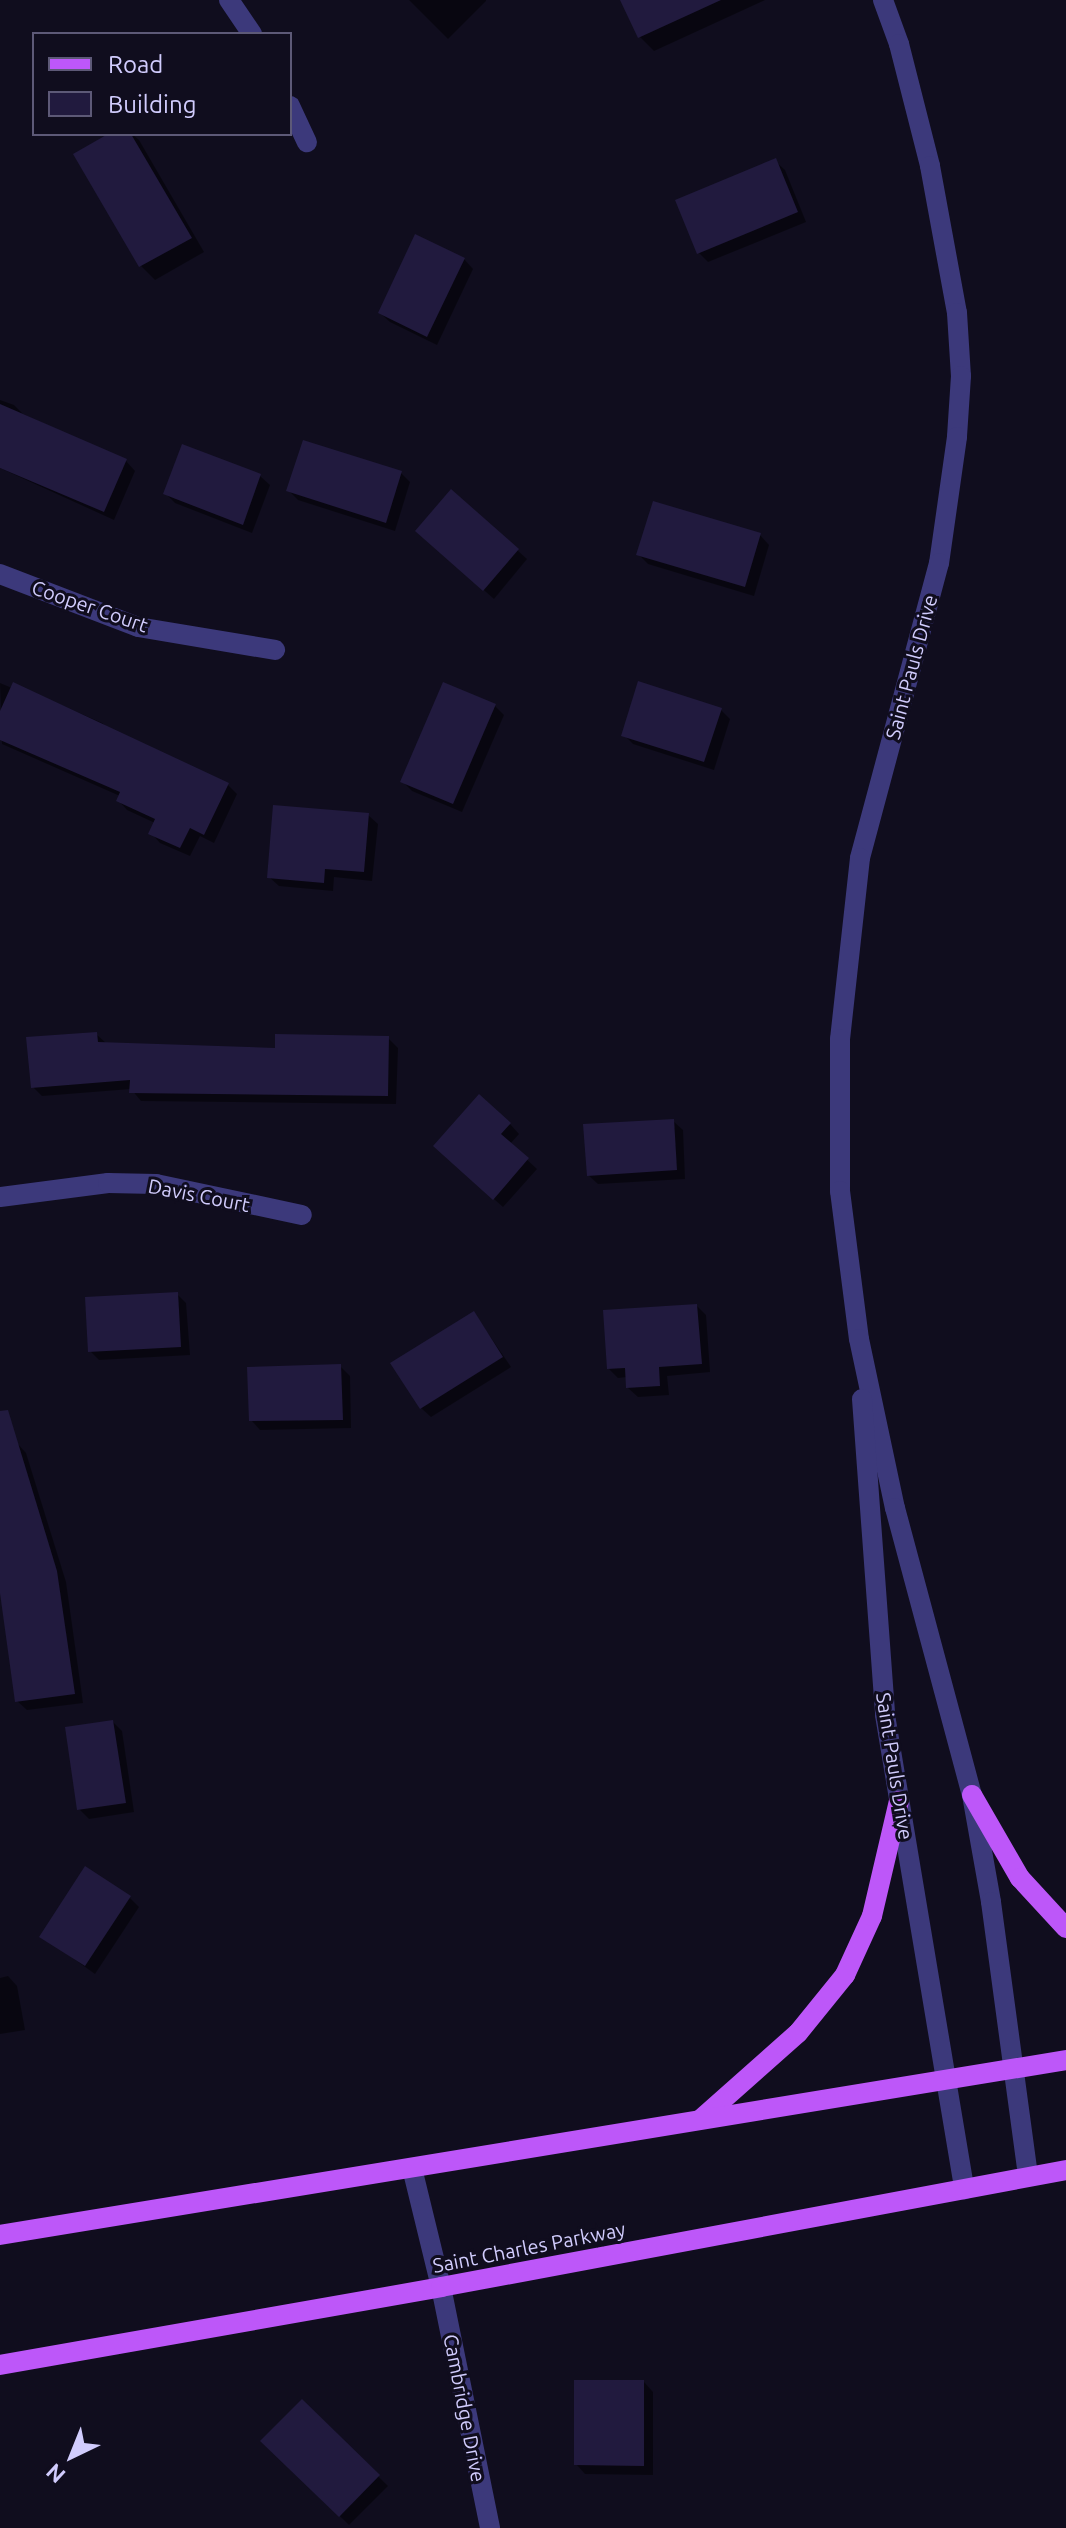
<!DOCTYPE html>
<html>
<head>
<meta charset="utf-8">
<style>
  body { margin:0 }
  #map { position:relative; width:1066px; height:2528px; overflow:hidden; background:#100d1e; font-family:Ubuntu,sans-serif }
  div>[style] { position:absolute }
  .shadow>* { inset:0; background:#0007 }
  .building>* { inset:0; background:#211a3e }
  .minor>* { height:20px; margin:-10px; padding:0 10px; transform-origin:10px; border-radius:10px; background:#3c397b }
  .major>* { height:20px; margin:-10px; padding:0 10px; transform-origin:10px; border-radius:10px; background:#bd57f9 }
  span { translate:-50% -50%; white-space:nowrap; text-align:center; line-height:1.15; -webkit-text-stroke:6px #100d1e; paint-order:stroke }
  .street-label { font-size:20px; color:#d1ccfd }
  .legend { position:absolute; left:32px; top:32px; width:260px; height:104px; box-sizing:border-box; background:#100d1e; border:2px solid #5d5977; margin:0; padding:10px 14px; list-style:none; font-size:24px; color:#d1ccfd }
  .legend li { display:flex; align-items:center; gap:16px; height:40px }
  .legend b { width:40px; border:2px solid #5d5977 }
  .north { position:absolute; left:32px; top:2416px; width:80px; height:80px; -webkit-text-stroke:6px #100d1e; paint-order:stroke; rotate:223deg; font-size:22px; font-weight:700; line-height:32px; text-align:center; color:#d1ccfd }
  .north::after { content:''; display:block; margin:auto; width:28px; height:36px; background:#d1ccfd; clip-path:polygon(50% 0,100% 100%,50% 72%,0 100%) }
</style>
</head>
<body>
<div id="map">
  <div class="shadow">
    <div style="clip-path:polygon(409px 0,486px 0,486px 1px,448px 39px)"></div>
    <div style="clip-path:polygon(623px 0,765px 0,654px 51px,640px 37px)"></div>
    <div style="clip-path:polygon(112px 134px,132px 134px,139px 140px,204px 252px,155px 280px,141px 266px,76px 155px)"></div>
    <div style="clip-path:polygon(775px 161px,785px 170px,806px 222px,708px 262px,699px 253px)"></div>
    <div style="clip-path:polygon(464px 259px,473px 269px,437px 345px,390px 322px,380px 313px)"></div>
    <div style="clip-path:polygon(0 400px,14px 405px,23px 414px,126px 461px,135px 471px,114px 520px,0 468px)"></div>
    <div style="clip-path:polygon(401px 473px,410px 482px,395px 531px,298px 500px,289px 491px)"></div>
    <div style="clip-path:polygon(260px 476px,270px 485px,252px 533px,175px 503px,166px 494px)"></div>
    <div style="clip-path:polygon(452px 492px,527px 559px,494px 599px,427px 540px)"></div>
    <div style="clip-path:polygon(760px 535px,769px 545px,754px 596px,648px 564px,638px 554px)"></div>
    <div style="clip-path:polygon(0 683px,12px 688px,14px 684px,102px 723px,110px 730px,228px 785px,237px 794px,214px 843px,200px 836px,190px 856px,160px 843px,151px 833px,155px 823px,127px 810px,118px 800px,120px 796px,2px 744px)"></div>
    <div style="clip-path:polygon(495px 706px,504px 715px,462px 812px,412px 791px,403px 782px)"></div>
    <div style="clip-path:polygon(721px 710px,730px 719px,714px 770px,633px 744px,624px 735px)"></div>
    <div style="clip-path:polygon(368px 815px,378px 824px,372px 881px,334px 877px,333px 891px,279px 886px,269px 877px)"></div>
    <div style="clip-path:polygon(96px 1034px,106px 1043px,277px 1050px,388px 1038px,398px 1048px,396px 1104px,141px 1101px,131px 1089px,42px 1096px,33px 1087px)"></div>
    <div style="clip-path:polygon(673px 1121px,683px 1130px,685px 1179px,598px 1184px,588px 1175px)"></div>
    <div style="clip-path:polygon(510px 1124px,519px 1134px,510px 1144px,537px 1169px,503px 1207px,445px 1156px)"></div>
    <div style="clip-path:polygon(177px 1294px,186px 1303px,190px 1355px,99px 1360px,90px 1351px)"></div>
    <div style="clip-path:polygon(697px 1306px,706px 1315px,710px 1372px,667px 1376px,669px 1395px,638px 1397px,628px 1388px,627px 1377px,618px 1378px,609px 1369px)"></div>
    <div style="clip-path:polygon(474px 1313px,511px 1367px,431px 1417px,421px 1408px)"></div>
    <div style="clip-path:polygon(340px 1366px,350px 1376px,351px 1428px,260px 1430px,251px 1420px)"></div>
    <div style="clip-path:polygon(17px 1443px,26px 1453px,66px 1582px,83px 1703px,27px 1710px,17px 1701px,0 1578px,0 1448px)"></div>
    <div style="clip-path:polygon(113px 1722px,122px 1731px,134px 1812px,89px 1819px,79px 1809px)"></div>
    <div style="clip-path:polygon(130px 1898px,139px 1907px,95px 1974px,42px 1936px)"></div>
    <div style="clip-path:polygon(8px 1976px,17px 1986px,25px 2030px,0 2034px,0 1978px)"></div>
    <div style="clip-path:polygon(644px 2382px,653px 2392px,653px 2475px,585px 2474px,576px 2464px)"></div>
    <div style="clip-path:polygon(302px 2402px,388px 2486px,349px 2525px,263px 2441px)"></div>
  </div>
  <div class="building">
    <div style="clip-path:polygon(620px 0,721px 0,638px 38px)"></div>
    <div style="clip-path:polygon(108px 134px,131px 134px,192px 238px,139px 267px,73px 154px)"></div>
    <div style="clip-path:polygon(776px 158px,798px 212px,697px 254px,675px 200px)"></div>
    <div style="clip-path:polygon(415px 234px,465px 258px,427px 337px,378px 313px)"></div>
    <div style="clip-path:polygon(0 404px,127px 459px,104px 512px,0 468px)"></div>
    <div style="clip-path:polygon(303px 440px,402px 471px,386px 523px,286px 491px)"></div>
    <div style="clip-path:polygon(182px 444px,261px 474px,243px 525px,163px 494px)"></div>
    <div style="clip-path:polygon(451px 489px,519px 549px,483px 591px,415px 531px)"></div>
    <div style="clip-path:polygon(653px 501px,761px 533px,745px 587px,636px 555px)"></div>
    <div style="clip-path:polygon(638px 681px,722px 708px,704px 762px,621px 736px)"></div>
    <div style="clip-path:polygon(13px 682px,229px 783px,204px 835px,190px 828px,180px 848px,148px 834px,155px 819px,116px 801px,120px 792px,0 740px,0 711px)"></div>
    <div style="clip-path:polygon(443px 682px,496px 704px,453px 804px,400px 782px)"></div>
    <div style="clip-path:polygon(273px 805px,369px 813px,364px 872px,325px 869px,324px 883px,267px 878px)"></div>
    <div style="clip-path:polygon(97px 1032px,98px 1042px,275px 1048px,275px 1034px,389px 1036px,388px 1096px,129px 1093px,130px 1080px,31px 1088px,26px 1037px)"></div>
    <div style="clip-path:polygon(479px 1094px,511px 1123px,501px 1134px,529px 1158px,493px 1200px,433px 1146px)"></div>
    <div style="clip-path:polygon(674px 1119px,677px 1170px,587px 1176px,583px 1124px)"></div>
    <div style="clip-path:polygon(178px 1292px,181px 1347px,88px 1352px,85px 1297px)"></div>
    <div style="clip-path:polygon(697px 1304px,702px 1364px,659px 1367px,660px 1386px,626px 1388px,625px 1368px,607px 1369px,603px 1310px)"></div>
    <div style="clip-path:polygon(474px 1311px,503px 1357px,420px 1409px,390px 1363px)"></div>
    <div style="clip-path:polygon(341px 1364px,343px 1420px,249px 1421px,247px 1367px)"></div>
    <div style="clip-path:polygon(8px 1410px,57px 1571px,75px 1694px,15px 1702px,0 1593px,0 1411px)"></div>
    <div style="clip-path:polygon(113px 1720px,126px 1803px,77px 1810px,65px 1727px)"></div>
    <div style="clip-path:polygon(85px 1866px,131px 1896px,85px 1966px,39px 1937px)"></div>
    <div style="clip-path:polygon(574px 2380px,644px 2380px,644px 2466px,574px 2465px)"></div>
    <div style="clip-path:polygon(302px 2399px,380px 2475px,339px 2517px,260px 2441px)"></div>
  </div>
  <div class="minor">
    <div style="left:229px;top:0;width:41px;rotate:55.9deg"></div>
    <div style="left:883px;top:0;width:47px;rotate:70deg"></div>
    <div style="left:899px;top:44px;width:126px;rotate:75.7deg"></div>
    <div style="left:930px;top:166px;width:149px;rotate:79.6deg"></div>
    <div style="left:957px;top:313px;width:63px;rotate:86.4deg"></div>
    <div style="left:961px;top:376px;width:61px;rotate:93.8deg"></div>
    <div style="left:957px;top:437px;width:127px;rotate:98.1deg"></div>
    <div style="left:939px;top:563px;width:305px;rotate:105deg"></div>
    <div style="left:860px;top:858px;width:182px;rotate:96.3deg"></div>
    <div style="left:840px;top:1039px;width:152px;rotate:90deg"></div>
    <div style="left:840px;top:1191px;width:149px;rotate:82.7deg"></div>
    <div style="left:859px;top:1339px;width:173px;rotate:78deg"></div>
    <div style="left:895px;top:1508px;width:297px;rotate:75deg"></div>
    <div style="left:972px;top:1795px;width:109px;rotate:79.9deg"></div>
    <div style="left:991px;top:1902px;width:277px;rotate:82.3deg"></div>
    <div style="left:290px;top:106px;width:40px;rotate:65deg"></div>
    <div style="left:0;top:574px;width:148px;rotate:21deg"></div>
    <div style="left:138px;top:627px;width:139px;rotate:9.5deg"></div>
    <div style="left:0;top:1197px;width:109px;rotate:-7.4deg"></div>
    <div style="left:108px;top:1183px;width:48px;rotate:1.2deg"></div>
    <div style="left:156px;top:1184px;width:149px;rotate:12deg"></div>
    <div style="left:862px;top:1399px;width:317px;rotate:85.8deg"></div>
    <div style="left:885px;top:1715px;width:481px;rotate:80.5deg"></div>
    <div style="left:412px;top:2168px;width:122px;rotate:76.3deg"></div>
    <div style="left:441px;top:2287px;width:246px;rotate:78.5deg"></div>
  </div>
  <div class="major">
    <div style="left:972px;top:1795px;width:96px;rotate:60deg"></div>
    <div style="left:1020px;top:1878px;width:68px;rotate:47.4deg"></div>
    <div style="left:701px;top:2119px;width:130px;rotate:-41.6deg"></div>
    <div style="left:798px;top:2033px;width:75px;rotate:-51deg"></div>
    <div style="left:845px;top:1975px;width:65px;rotate:-65.4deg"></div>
    <div style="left:872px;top:1916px;width:118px;rotate:-76.8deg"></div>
    <div style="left:0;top:2235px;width:1080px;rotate:-9.32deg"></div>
    <div style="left:0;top:2365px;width:448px;rotate:-10deg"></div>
    <div style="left:441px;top:2287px;width:636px;rotate:-10.6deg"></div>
  </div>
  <div class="street-label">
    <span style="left:90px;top:606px;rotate:19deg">Cooper Court</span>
    <span style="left:911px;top:667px;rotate:-75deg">Saint Pauls Drive</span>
    <span style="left:199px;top:1195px;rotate:11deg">Davis Court</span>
    <span style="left:895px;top:1766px;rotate:81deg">Saint Pauls Drive</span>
    <span style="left:529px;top:2247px;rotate:-11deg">Saint Charles Parkway</span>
    <span style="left:465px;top:2408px;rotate:79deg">Cambridge Drive</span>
  </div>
  <ul class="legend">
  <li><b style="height:10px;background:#bd57f9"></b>Road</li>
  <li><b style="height:22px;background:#211a3e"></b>Building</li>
  </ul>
  <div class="north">N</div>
</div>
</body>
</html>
